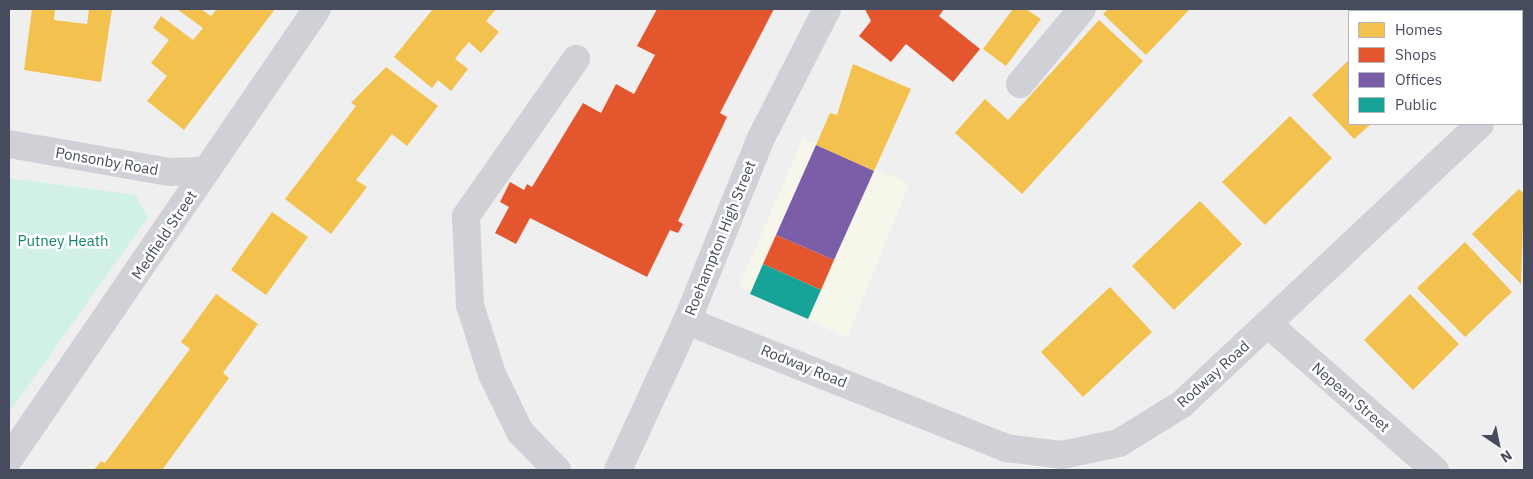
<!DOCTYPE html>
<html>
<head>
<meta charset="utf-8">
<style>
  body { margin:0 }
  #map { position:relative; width:1533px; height:479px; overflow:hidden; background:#f0efef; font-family:"IBM Plex Sans",sans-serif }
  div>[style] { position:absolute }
  .commercial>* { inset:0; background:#f7f6eb }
  .green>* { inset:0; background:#d2f1e6 }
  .homes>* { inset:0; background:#f2c14e }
  .shops>* { inset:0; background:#e4572e }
  .offices>* { inset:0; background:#7b5ea7 }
  .public>* { inset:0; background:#17a398 }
  .minor>* { height:28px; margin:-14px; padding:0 14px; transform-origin:14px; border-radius:14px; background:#d0d1d6 }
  span { translate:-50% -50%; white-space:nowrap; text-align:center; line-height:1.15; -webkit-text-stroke:5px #fff; paint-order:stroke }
  .street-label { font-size:15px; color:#464c5d }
  .park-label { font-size:15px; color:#118469 }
  .frame { position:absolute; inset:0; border:10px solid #464c5d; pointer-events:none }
  .legend { position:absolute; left:1348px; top:10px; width:175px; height:115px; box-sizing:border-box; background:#fff; border:1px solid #b5b7be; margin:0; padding:6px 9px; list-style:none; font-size:15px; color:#464c5d }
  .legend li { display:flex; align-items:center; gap:10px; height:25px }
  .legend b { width:25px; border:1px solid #b5b7be }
  .north { position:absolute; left:1473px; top:419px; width:50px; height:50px; -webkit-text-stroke:4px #fff; paint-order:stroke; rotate:146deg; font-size:14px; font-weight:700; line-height:20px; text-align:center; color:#464c5d }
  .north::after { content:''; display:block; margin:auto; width:18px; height:22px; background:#464c5d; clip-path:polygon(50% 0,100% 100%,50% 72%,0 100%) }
</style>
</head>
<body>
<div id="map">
  <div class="commercial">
    <div style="clip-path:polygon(803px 138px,909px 184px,847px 338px,739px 286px)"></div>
  </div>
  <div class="green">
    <div style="clip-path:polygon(9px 178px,136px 195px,148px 217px,9px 413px)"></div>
  </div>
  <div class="homes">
    <div style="clip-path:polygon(32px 9px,55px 9px,54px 20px,87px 24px,89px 9px,112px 9px,101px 82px,24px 70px)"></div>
    <div style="clip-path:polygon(177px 9px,201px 9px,211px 16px,217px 9px,275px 9px,184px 130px,147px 101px,167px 76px,151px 63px,169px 40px,153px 28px,161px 16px,193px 40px,203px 28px)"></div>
    <div style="clip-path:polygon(433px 9px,496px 9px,486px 21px,499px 32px,481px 53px,469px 42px,462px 50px,455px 59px,468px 69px,451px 91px,438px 80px,432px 88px,394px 57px)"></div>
    <div style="clip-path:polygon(1013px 9px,1026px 9px,1041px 19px,1006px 66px,983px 49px)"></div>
    <div style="clip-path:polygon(1108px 9px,1190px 9px,1146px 55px,1103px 14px)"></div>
    <div style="clip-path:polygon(1403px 9px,1491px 9px,1400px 11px)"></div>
    <div style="clip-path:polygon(1099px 20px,1143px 61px,1022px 194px,955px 133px,985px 99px,1008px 120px)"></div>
    <div style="clip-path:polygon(1349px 60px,1349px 124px,1371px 124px,1354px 139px,1312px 95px)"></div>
    <div style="clip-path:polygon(853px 64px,911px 89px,874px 171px,816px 145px,830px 113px,837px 115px)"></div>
    <div style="clip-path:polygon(386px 67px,438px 106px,407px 146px,392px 134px,356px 180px,367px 187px,331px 234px,285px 199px,356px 106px,351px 103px)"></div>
    <div style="clip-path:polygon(1290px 116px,1332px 158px,1265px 225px,1222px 182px)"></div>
    <div style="clip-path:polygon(1519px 189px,1524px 194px,1521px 284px,1472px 234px)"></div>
    <div style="clip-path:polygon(1200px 201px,1242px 244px,1174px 310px,1132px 266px)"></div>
    <div style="clip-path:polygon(272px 212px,308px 237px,266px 295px,231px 270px)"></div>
    <div style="clip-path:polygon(1465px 242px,1512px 292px,1465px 337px,1417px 288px)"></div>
    <div style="clip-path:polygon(1110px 287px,1152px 332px,1083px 397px,1041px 352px)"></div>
    <div style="clip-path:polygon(216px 294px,258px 324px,223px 373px,229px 378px,162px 470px,94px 470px,101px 461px,105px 463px,190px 349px,181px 342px)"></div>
    <div style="clip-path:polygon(1410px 294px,1459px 344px,1413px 390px,1364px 340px)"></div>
  </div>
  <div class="shops">
    <div style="clip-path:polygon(657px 9px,774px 9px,720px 113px,727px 117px,678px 221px,683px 224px,678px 233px,670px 230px,647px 277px,530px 218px,516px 244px,495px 233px,509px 207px,500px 202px,510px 182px,524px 190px,527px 184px,532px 187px,583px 103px,601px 113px,616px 84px,634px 94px,655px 55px,637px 46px)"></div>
    <div style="clip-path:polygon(865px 9px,944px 9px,939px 16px,980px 49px,953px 82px,906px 44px,891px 62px,859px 36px,871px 21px)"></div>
    <div style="clip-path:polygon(776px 235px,834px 260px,821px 290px,763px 264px)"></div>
  </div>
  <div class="offices">
    <div style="clip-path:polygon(816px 145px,874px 171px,834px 260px,776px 235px)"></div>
  </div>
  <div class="public">
    <div style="clip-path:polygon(763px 264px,821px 290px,808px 319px,750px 294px)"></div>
  </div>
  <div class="minor">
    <div style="left:1020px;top:84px;width:97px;rotate:-50.4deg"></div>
    <div style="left:1522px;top:84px;width:3px;rotate:-45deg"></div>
    <div style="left:9px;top:144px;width:162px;rotate:9.9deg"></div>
    <div style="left:169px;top:172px;width:37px;rotate:-2deg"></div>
    <div style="left:687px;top:321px;width:343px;rotate:21.7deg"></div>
    <div style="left:1006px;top:448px;width:56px;rotate:7.1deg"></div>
    <div style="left:1062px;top:455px;width:58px;rotate:-11.9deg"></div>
    <div style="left:1119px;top:443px;width:74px;rotate:-31.8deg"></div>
    <div style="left:1182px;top:404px;width:409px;rotate:-43.2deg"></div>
    <div style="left:1268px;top:324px;width:222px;rotate:41.2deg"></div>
    <div style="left:9px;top:459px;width:545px;rotate:-55.61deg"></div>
    <div style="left:557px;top:470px;width:53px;rotate:-134.2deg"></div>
    <div style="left:520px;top:432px;width:64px;rotate:-115.8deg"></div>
    <div style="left:492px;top:374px;width:72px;rotate:-107.7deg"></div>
    <div style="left:470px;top:305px;width:89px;rotate:-92.6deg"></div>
    <div style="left:466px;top:216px;width:192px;rotate:-55deg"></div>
    <div style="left:618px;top:470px;width:164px;rotate:-65.2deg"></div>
    <div style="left:687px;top:321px;width:195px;rotate:-68deg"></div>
    <div style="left:760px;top:140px;width:147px;rotate:-62.9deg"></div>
  </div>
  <div class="street-label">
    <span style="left:107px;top:161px;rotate:10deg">Ponsonby Road</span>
    <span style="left:164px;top:235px;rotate:-56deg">Medfield Street</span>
    <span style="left:720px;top:238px;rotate:-68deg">Roehampton High Street</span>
    <span style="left:804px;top:366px;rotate:22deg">Rodway Road</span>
    <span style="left:1213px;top:374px;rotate:-42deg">Rodway Road</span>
    <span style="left:1351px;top:397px;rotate:41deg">Nepean Street</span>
  </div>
  <div class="park-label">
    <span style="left:63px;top:241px">Putney Heath</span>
  </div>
  <div class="frame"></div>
  <ul class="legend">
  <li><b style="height:14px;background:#f2c14e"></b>Homes</li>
  <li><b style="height:14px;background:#e4572e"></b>Shops</li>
  <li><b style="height:14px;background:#7b5ea7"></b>Offices</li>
  <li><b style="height:14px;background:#17a398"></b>Public</li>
  </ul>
  <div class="north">N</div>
</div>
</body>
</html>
